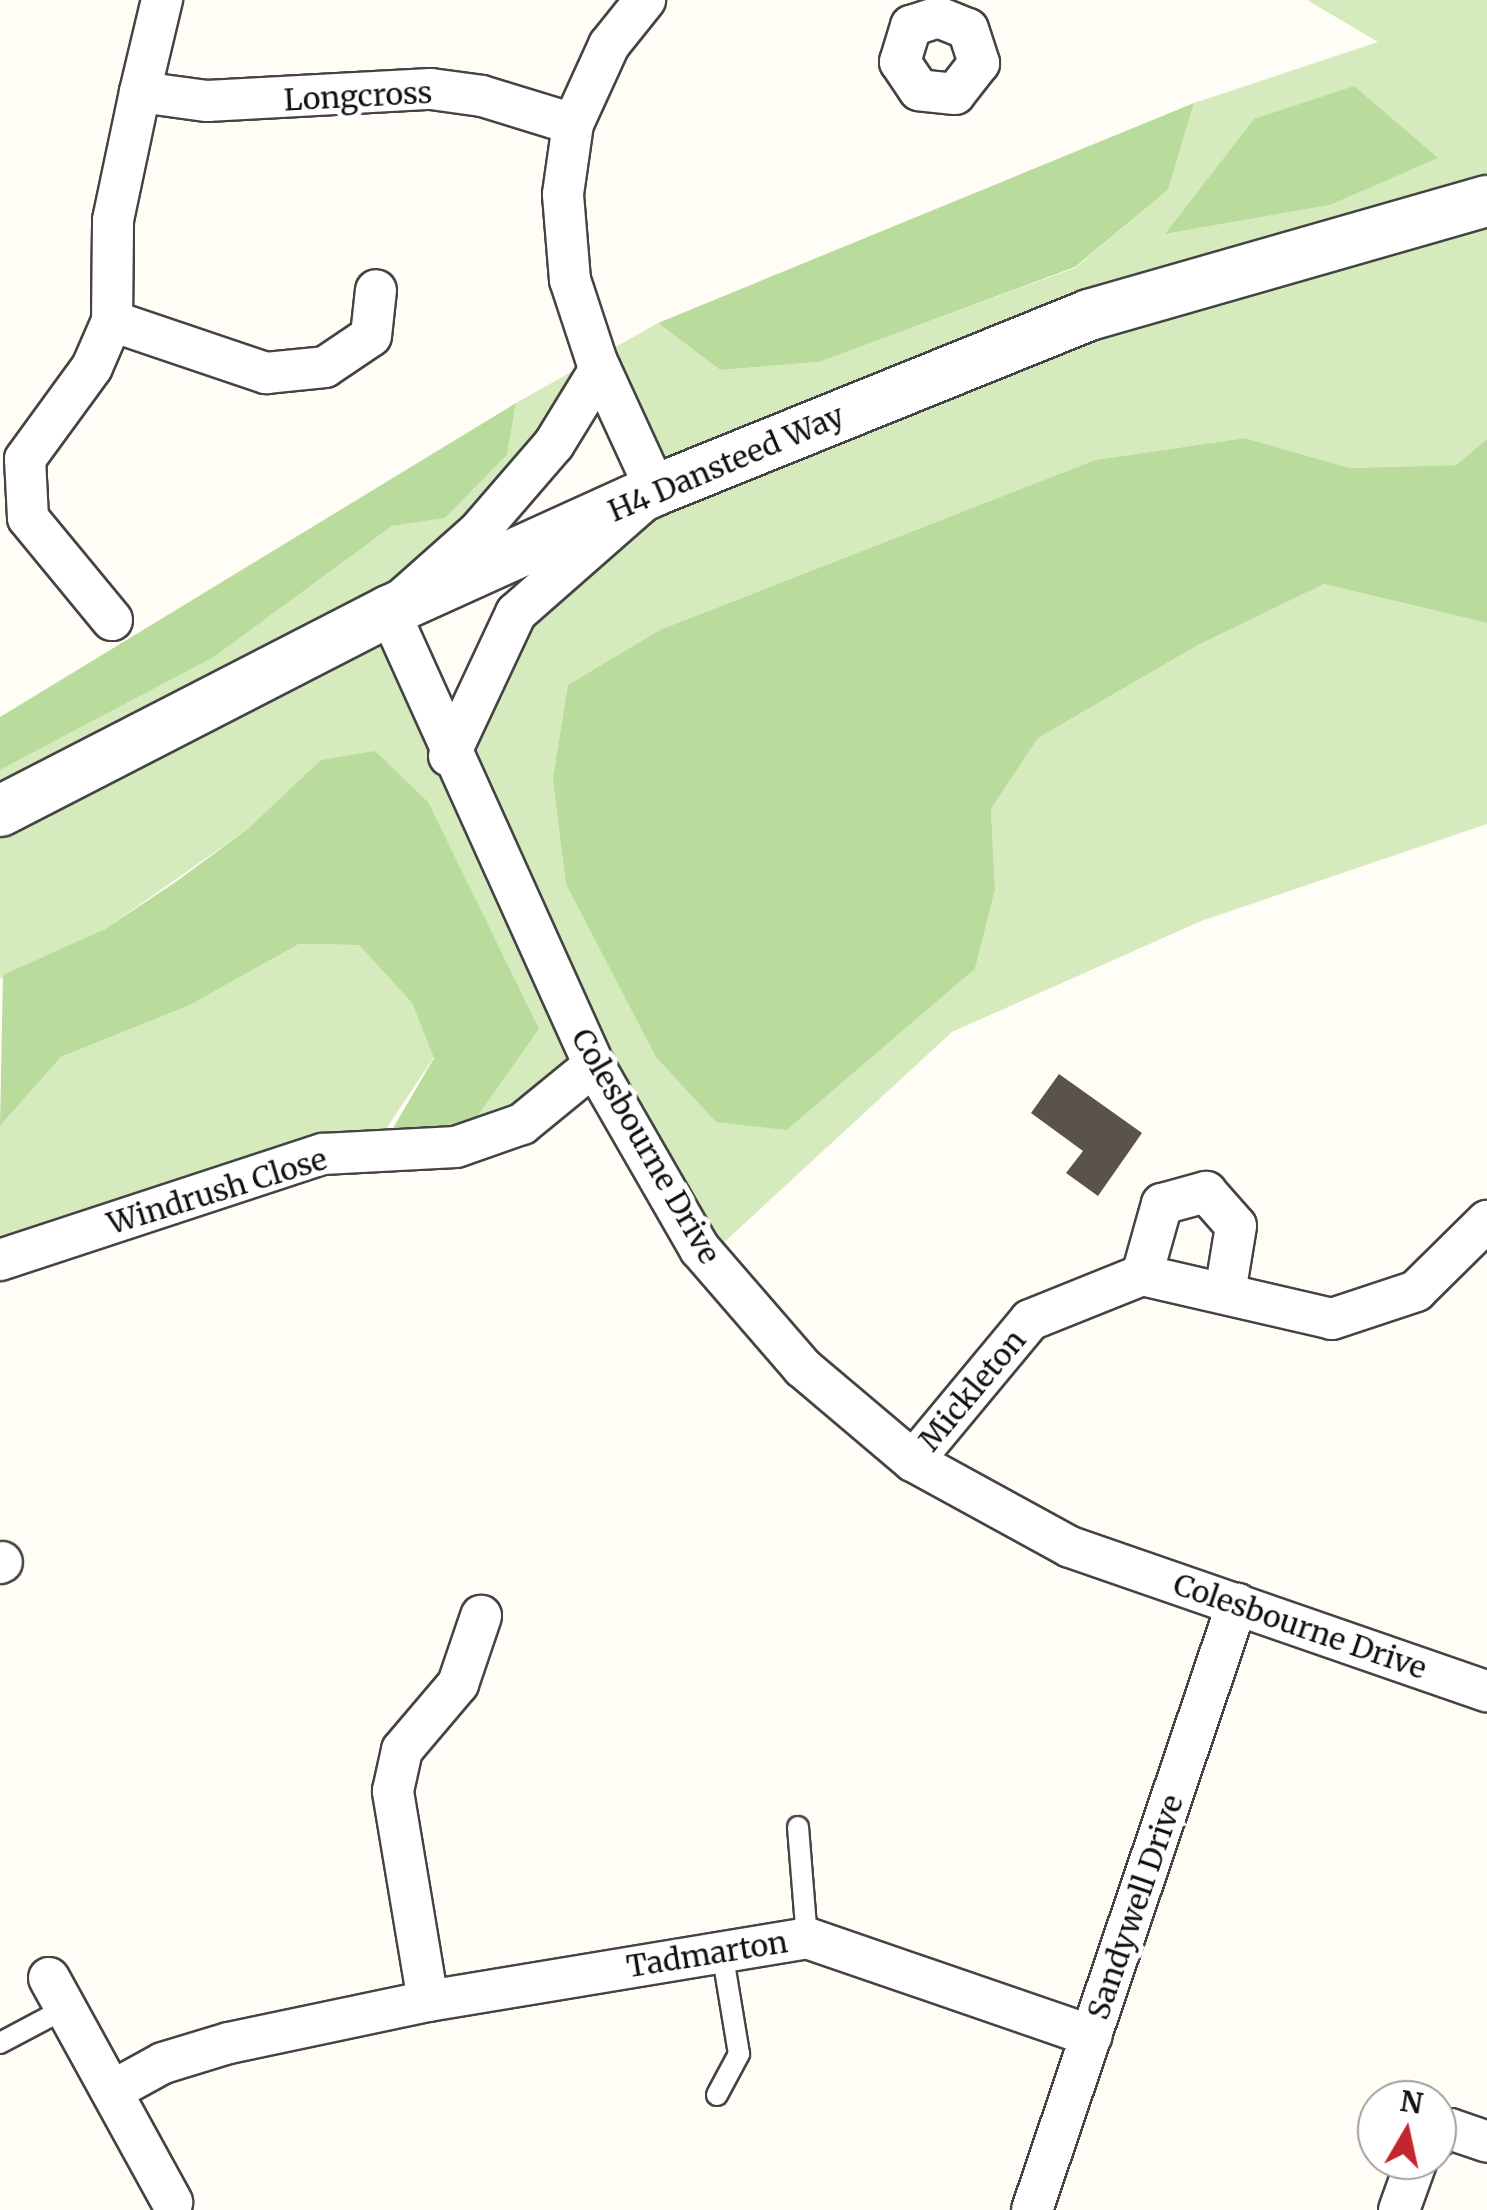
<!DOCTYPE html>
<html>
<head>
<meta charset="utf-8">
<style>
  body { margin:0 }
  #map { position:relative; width:1487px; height:2210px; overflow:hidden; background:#fffdf5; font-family:Merriweather,serif }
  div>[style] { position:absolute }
  .green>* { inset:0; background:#d5ebbd }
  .forest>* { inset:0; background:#b9dc9c }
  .building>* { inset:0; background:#5a524d }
  .roads { filter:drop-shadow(2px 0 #444) drop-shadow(-2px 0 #444) drop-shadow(0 2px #444) drop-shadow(0 -2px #444) }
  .service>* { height:20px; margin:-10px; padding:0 10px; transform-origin:10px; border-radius:10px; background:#fff }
  .minor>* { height:40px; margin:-20px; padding:0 20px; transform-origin:20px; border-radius:20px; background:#fff }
  .tertiary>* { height:50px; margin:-25px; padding:0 25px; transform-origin:25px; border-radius:25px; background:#fff }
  span { translate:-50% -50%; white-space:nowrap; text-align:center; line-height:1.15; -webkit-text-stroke:10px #fff; paint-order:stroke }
  .street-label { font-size:30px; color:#111 }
  .north { position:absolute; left:1357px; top:2080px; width:100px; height:100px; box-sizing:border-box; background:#fff; border:2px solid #a0a0a0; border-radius:50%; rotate:9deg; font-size:28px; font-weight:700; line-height:40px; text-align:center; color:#111 }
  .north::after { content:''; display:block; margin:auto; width:35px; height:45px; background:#c4262e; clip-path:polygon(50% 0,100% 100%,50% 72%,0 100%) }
</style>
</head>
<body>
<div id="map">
  <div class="green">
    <div style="clip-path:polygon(evenodd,1307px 0,1487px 0,1487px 439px,1456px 465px,1350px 468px,1245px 438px,1095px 460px,662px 629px,787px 1130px,975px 969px,995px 890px,991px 809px,1038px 738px,1198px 645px,1324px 584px,1487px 623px,1487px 824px,1201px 921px,952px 1032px,707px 1258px,594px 1066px,456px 1147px,539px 1029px,249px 828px,105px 929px,0 979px,0 770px,214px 657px,392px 526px,445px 518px,507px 455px,516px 403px,658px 323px,720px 370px,818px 362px,1075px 268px,1168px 190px,1194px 103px,1378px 42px,1307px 0,1437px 158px,1330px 205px,1166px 234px,1437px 158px,1307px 0,597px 363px,656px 490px,516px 613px,448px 754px,389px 611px,597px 363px)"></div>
    <div style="clip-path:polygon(299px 944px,359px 945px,412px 1003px,434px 1057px,386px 1129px,0 1260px,0 1126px,61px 1057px,190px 1005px)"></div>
  </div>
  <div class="forest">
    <div style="clip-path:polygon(1354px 86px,1438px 158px,1330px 205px,1165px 234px,1254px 119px)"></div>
    <div style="clip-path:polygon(1194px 103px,1168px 190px,1075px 267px,819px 362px,720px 370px,658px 323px)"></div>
    <div style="clip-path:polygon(516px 403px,507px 455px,445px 518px,392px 526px,214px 657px,0 770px,0 717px)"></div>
    <div style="clip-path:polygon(1245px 438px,1350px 468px,1456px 465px,1487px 439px,1487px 623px,1324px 584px,1198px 645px,1038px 738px,991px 809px,995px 890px,975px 969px,787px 1130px,716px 1122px,656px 1057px,566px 884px,553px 779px,568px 685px,662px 629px,1095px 460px)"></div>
    <div style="clip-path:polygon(375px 751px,428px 802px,539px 1029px,456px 1147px,389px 1135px,434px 1058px,412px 1003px,359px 945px,299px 944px,190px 1005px,61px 1057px,0 1126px,3px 975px,105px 929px,177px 881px,249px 828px,321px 760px)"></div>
  </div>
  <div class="building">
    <div style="clip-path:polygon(1059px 1074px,1142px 1133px,1098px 1196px,1066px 1173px,1083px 1151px,1031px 1113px)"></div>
  </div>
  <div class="roads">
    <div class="service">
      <div style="left:798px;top:1827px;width:111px;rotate:85.4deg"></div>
      <div style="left:0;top:2043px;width:75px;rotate:-27.9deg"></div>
      <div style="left:717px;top:2095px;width:47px;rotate:-61.8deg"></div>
      <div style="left:739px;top:2054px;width:104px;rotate:-99.4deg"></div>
    </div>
    <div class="minor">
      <div style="left:938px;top:17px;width:32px;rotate:22deg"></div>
      <div style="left:968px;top:29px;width:36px;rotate:72deg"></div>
      <div style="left:979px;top:63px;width:39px;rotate:128deg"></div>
      <div style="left:955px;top:94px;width:36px;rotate:-174deg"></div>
      <div style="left:919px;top:90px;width:34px;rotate:-124deg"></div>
      <div style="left:900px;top:62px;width:38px;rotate:-73deg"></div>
      <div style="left:911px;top:26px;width:28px;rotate:-18deg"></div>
      <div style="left:140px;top:92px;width:95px;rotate:-76.6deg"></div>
      <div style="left:112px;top:321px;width:101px;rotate:-89.4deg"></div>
      <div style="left:113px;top:220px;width:131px;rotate:-78.1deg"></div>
      <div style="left:140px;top:92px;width:68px;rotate:7.7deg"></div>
      <div style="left:207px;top:101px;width:224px;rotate:-3.1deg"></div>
      <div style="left:431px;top:89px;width:51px;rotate:7.8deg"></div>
      <div style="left:482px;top:96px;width:95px;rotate:17.1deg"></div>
      <div style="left:600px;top:369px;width:88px;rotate:121.5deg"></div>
      <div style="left:554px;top:444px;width:116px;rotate:130.8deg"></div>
      <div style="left:478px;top:532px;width:119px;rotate:138.4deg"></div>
      <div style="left:389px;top:611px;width:498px;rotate:65.7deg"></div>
      <div style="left:594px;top:1065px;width:212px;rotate:60.1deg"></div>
      <div style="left:700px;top:1249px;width:157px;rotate:49.1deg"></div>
      <div style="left:803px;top:1368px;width:144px;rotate:40.2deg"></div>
      <div style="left:913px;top:1461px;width:179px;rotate:28.7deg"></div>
      <div style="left:1070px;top:1547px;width:441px;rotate:19.1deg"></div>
      <div style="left:112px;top:620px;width:132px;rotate:-129.5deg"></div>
      <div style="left:28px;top:518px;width:59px;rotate:-92.9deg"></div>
      <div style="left:25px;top:459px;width:114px;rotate:-53.9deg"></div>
      <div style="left:92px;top:367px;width:50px;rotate:-66.5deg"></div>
      <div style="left:112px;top:321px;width:163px;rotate:18.7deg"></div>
      <div style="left:266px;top:373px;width:59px;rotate:-5.8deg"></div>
      <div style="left:325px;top:367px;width:55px;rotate:-34deg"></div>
      <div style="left:371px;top:336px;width:46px;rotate:-83.8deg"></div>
      <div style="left:449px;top:756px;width:158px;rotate:-64.9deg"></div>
      <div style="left:516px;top:613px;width:186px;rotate:-41.3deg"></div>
      <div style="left:656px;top:490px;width:141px;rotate:-114.7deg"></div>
      <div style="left:597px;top:362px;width:86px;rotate:-108.2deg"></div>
      <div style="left:570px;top:280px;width:86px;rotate:-94.7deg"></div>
      <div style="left:563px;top:194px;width:71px;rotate:-81.9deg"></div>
      <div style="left:573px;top:124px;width:87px;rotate:-65.5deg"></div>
      <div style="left:609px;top:45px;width:58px;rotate:-51.3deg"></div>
      <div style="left:0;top:1260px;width:340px;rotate:-18.2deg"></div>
      <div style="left:323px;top:1154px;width:133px;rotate:-3deg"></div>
      <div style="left:456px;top:1147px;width:70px;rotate:-19.2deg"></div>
      <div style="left:522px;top:1124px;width:93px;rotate:-39.3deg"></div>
      <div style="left:1142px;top:1275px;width:74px;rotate:-74.3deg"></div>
      <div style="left:1162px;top:1204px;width:46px;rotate:-15.3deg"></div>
      <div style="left:1206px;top:1192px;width:45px;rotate:48.6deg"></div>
      <div style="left:1236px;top:1226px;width:68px;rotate:99.3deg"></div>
      <div style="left:913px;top:1461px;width:183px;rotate:-50.3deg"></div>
      <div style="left:1030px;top:1320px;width:121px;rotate:-21.9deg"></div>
      <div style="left:1142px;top:1275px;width:195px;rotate:13deg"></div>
      <div style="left:1332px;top:1319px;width:89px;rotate:-18.4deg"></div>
      <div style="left:1416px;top:1291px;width:100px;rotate:-44.6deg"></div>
      <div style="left:0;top:1563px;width:2px;rotate:-27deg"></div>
      <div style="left:49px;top:1978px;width:256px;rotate:61.2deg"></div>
      <div style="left:428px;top:2001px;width:213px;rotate:-99.5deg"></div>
      <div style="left:393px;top:1791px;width:42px;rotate:-77.6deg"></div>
      <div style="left:402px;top:1750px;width:87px;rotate:-49.7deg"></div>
      <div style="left:458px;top:1684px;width:72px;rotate:-71.3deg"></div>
      <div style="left:112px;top:2091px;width:58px;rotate:-28.8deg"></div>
      <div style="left:163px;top:2063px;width:69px;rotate:-16.9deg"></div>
      <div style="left:229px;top:2043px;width:203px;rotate:-11.9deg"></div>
      <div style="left:428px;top:2001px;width:384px;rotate:-9.4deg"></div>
      <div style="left:807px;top:1938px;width:301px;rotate:19deg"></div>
      <div style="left:1437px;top:2137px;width:15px;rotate:-32deg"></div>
      <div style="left:1450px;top:2129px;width:39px;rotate:19deg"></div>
      <div style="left:1032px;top:2210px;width:640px;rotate:-71.31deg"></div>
      <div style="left:1399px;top:2210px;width:53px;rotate:-70.2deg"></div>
    </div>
    <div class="tertiary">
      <div style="left:0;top:811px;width:437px;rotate:-27.2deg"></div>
      <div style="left:389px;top:611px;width:293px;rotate:-24.4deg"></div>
      <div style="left:656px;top:490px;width:467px;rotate:-22deg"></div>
      <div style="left:1089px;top:315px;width:414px;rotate:-16deg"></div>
    </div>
  </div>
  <div class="street-label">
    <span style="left:358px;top:96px;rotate:-3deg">Longcross</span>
    <span style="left:726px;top:463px;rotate:-23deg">H4 Dansteed Way</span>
    <span style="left:646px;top:1146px;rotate:60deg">Colesbourne Drive</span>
    <span style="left:217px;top:1191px;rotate:-17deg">Windrush Close</span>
    <span style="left:972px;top:1390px;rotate:-50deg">Mickleton</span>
    <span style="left:1300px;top:1626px;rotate:19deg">Colesbourne Drive</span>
    <span style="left:1135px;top:1907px;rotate:-71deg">Sandywell Drive</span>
    <span style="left:707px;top:1954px;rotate:-9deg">Tadmarton</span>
  </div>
  <div class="north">N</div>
</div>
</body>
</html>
